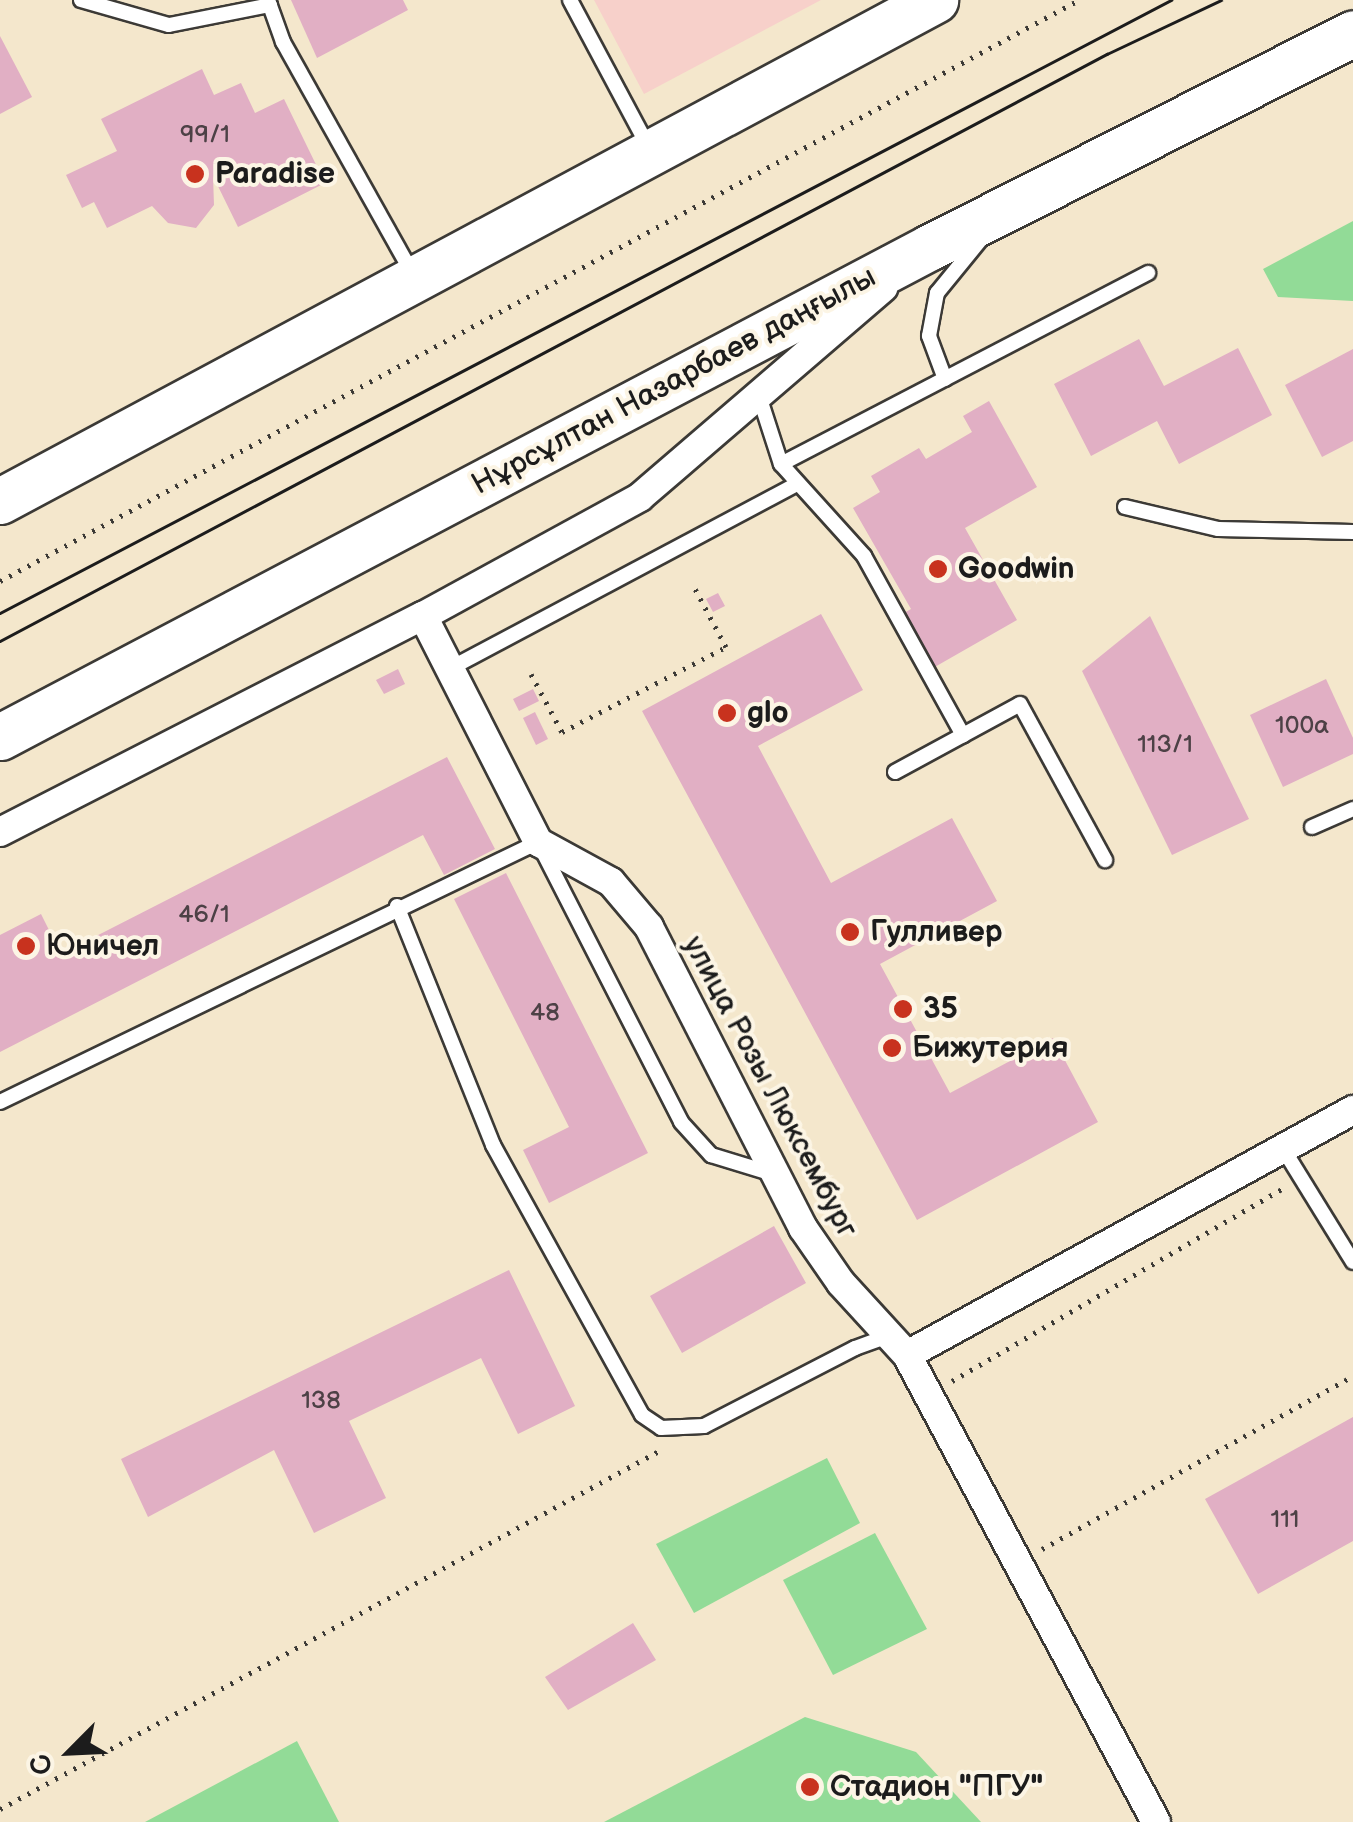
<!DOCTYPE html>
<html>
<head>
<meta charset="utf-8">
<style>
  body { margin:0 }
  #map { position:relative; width:1353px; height:1822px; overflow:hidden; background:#f4e7cc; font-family:"Balsamiq Sans",sans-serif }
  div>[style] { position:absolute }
  .built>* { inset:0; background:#f7d0ca }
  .green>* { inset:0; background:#92db97 }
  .building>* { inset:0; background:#e1afc4 }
  .path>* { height:5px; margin-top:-2.5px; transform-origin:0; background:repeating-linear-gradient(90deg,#3c3a36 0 2.5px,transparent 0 10.5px) }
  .roads { filter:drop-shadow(2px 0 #3c3a36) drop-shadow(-2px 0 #3c3a36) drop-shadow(0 2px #3c3a36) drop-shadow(0 -2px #3c3a36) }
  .service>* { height:14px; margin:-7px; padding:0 7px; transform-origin:7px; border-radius:7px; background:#fff }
  .minor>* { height:28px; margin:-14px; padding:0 14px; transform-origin:14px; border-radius:14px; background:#fff }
  .primary>* { height:45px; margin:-22.5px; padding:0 22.5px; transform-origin:22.5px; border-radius:22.5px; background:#fff }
  .tram>* { height:2.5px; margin:-1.25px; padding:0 1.25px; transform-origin:1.25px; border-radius:1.25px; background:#1c1c1c }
  .dots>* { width:28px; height:28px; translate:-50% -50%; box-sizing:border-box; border:5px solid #fcf5e5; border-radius:50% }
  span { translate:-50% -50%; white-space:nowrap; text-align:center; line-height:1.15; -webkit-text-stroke:8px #fcf5e5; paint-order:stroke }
  .number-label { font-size:25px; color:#4d4146 }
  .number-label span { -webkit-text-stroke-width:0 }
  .poi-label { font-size:30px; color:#1c1c1c; font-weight:700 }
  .left { translate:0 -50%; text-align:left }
  .street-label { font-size:30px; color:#1c1c1c }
  .north { position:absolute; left:20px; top:1702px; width:100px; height:100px; -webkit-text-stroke:8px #fcf5e5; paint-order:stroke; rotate:246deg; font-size:28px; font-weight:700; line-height:40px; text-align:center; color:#1c1c1c }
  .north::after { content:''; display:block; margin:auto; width:35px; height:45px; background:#1c1c1c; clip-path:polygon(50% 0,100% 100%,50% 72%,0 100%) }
</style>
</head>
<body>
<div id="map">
  <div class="built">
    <div style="clip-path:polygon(594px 0,821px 0,644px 94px)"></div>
  </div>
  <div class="green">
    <div style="clip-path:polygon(1353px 221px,1353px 301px,1278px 297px,1263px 269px)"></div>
    <div style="clip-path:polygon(827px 1458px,860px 1523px,694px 1613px,656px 1544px)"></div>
    <div style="clip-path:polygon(875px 1533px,927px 1629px,833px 1675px,783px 1580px)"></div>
    <div style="clip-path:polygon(805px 1717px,916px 1752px,981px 1822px,604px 1822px)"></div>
    <div style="clip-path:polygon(297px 1741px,339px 1822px,145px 1822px)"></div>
  </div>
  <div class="building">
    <div style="clip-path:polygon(291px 0,403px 0,408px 10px,317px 58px)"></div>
    <div style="clip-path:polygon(0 36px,32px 97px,0 114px)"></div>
    <div style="clip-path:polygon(202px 69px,214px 95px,241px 83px,255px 113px,284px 99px,325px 183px,238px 227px,213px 176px,214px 205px,196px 228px,168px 223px,152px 206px,107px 228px,94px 202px,82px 208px,66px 175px,117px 151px,101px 119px)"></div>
    <div style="clip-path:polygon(1139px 339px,1164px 386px,1238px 348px,1272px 415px,1179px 464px,1157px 421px,1091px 456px,1054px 384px)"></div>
    <div style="clip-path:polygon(1353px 349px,1353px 441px,1322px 457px,1285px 385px)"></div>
    <div style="clip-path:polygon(989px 401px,1037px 487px,965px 528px,1017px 620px,933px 668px,902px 614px,911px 609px,853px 508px,880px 492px,871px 476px,919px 448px,926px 459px,972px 432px,963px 416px)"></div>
    <div style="clip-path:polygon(718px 593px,725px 606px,713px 612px,706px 599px)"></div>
    <div style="clip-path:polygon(821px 614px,863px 690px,758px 746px,831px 883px,952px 818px,997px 901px,880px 964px,950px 1093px,1053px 1038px,1098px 1122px,917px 1220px,642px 711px)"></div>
    <div style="clip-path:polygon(1150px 616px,1249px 819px,1172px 855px,1082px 671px)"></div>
    <div style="clip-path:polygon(398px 669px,405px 684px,384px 694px,376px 680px)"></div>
    <div style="clip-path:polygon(1326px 679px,1353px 738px,1353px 754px,1283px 787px,1250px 715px)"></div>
    <div style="clip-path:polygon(533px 689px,539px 701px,519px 711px,513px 699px)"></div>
    <div style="clip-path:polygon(535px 712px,548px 739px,536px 745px,523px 718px)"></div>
    <div style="clip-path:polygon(447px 757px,495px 849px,444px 875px,423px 835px,0 1052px,0 935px,41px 914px,61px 954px)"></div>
    <div style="clip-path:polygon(506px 873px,648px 1153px,549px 1203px,523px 1150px,569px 1127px,454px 899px)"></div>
    <div style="clip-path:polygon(774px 1226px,806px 1283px,682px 1353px,650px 1296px)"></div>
    <div style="clip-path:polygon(509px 1270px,575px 1406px,518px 1434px,481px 1358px,349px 1421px,386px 1498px,314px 1533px,274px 1450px,148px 1517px,121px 1459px)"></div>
    <div style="clip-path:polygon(1353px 1417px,1353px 1541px,1258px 1594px,1205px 1499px)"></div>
    <div style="clip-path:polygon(633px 1623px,656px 1660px,568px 1710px,545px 1677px)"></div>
  </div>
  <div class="path">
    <div style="left:0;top:581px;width:1225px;rotate:-28.3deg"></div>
    <div style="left:531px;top:674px;width:66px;rotate:61.9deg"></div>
    <div style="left:562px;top:732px;width:185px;rotate:-27.4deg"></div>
    <div style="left:726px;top:647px;width:70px;rotate:-118deg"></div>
    <div style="left:952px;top:1381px;width:384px;rotate:-30.2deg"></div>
    <div style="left:1042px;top:1549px;width:356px;rotate:-29.1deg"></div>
    <div style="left:0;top:1809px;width:752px;rotate:-28.51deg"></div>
  </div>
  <div class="roads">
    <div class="service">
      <div style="left:81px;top:0;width:91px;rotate:15.9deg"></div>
      <div style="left:169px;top:25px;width:103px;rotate:-11.2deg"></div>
      <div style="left:268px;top:0;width:45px;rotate:70.3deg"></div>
      <div style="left:283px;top:42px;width:265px;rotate:60.8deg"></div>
      <div style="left:570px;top:0;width:166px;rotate:61.9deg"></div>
      <div style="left:945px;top:379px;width:46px;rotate:-110.4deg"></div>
      <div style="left:929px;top:336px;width:44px;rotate:-79.5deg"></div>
      <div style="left:937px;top:293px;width:70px;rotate:-50.8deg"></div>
      <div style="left:759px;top:396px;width:71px;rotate:72.1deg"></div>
      <div style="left:781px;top:464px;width:124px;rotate:47.9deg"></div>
      <div style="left:864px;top:556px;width:205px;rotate:61.1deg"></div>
      <div style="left:781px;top:464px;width:414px;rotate:-27.5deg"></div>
      <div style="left:1125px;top:507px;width:96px;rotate:13.3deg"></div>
      <div style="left:1218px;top:529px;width:135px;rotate:1.3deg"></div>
      <div style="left:451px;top:668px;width:392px;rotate:-28deg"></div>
      <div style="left:895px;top:772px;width:142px;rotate:-28.5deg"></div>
      <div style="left:1020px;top:704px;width:178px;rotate:61.4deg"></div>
      <div style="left:1312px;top:827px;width:45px;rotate:-23.7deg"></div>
      <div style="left:397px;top:906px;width:258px;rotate:68.1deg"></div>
      <div style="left:493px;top:1145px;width:308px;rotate:61.1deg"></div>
      <div style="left:642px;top:1415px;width:23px;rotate:34deg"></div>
      <div style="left:661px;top:1428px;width:43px;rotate:-2.7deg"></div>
      <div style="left:704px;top:1426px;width:170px;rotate:-27.3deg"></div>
      <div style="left:855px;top:1348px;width:29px;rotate:-20deg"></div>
      <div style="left:882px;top:1338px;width:10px;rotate:37deg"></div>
      <div style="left:0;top:1102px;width:598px;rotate:-25.79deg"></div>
      <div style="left:538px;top:842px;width:314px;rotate:62.9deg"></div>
      <div style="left:681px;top:1122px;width:45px;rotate:47.7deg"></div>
      <div style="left:711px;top:1155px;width:65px;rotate:17deg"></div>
      <div style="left:1282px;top:1147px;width:135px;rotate:58.3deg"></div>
    </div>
    <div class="minor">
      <div style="left:423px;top:616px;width:254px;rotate:63deg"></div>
      <div style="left:538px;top:842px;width:83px;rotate:28.7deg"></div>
      <div style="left:611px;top:882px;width:59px;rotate:49.8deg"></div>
      <div style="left:649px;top:927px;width:338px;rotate:62.9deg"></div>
      <div style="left:803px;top:1228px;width:67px;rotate:55.4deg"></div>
      <div style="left:841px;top:1283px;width:98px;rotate:47.5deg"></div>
      <div style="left:907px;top:1355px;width:529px;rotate:61.93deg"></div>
      <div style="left:0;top:832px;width:475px;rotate:-27.1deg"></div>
      <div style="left:423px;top:616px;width:247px;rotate:-28.7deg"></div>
      <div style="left:640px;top:497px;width:321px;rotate:-40.7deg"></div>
      <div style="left:907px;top:1355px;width:509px;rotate:-28.78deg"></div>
    </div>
    <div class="primary">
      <div style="left:0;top:501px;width:1061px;rotate:-28.18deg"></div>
      <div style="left:0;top:737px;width:1051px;rotate:-27.78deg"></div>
      <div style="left:930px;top:247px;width:474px;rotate:-26.8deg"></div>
    </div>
  </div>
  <div class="tram">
    <div style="left:0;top:613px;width:1322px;rotate:-27.63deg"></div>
    <div style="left:0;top:641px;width:1253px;rotate:-27.94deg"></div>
    <div style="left:1107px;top:54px;width:126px;rotate:-25.3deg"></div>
  </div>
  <div class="dots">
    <div style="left:195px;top:174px;background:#c8321e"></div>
    <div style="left:938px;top:569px;background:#c8321e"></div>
    <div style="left:727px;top:713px;background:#c8321e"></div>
    <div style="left:850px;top:932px;background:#c8321e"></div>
    <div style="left:26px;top:946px;background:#c8321e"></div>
    <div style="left:903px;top:1009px;background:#c8321e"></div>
    <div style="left:892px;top:1048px;background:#c8321e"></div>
    <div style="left:810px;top:1787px;background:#c8321e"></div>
  </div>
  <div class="number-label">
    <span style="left:205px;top:135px">99/1</span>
    <span style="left:1302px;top:726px">100а</span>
    <span style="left:1165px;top:745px">113/1</span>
    <span style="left:204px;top:915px">46/1</span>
    <span style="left:545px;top:1013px">48</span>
    <span style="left:321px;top:1401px">138</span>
    <span style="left:1285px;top:1520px">111</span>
  </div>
  <div class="poi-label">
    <span class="left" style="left:215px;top:174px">Paradise</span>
    <span class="left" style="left:958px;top:569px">Goodwin</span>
    <span class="left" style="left:747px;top:713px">glo</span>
    <span class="left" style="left:870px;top:932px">Гулливер</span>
    <span class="left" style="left:46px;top:946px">Юничел</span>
    <span class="left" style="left:923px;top:1009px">35</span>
    <span class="left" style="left:912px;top:1048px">Бижутерия</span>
    <span class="left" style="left:830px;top:1787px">Стадион "ПГУ"</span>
  </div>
  <div class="street-label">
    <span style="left:674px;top:381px;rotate:-28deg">Нұрсұлтан Назарбаев даңғылы</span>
    <span style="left:770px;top:1087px;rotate:62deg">улица Розы Люксембург</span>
  </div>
  <div class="north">С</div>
</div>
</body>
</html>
